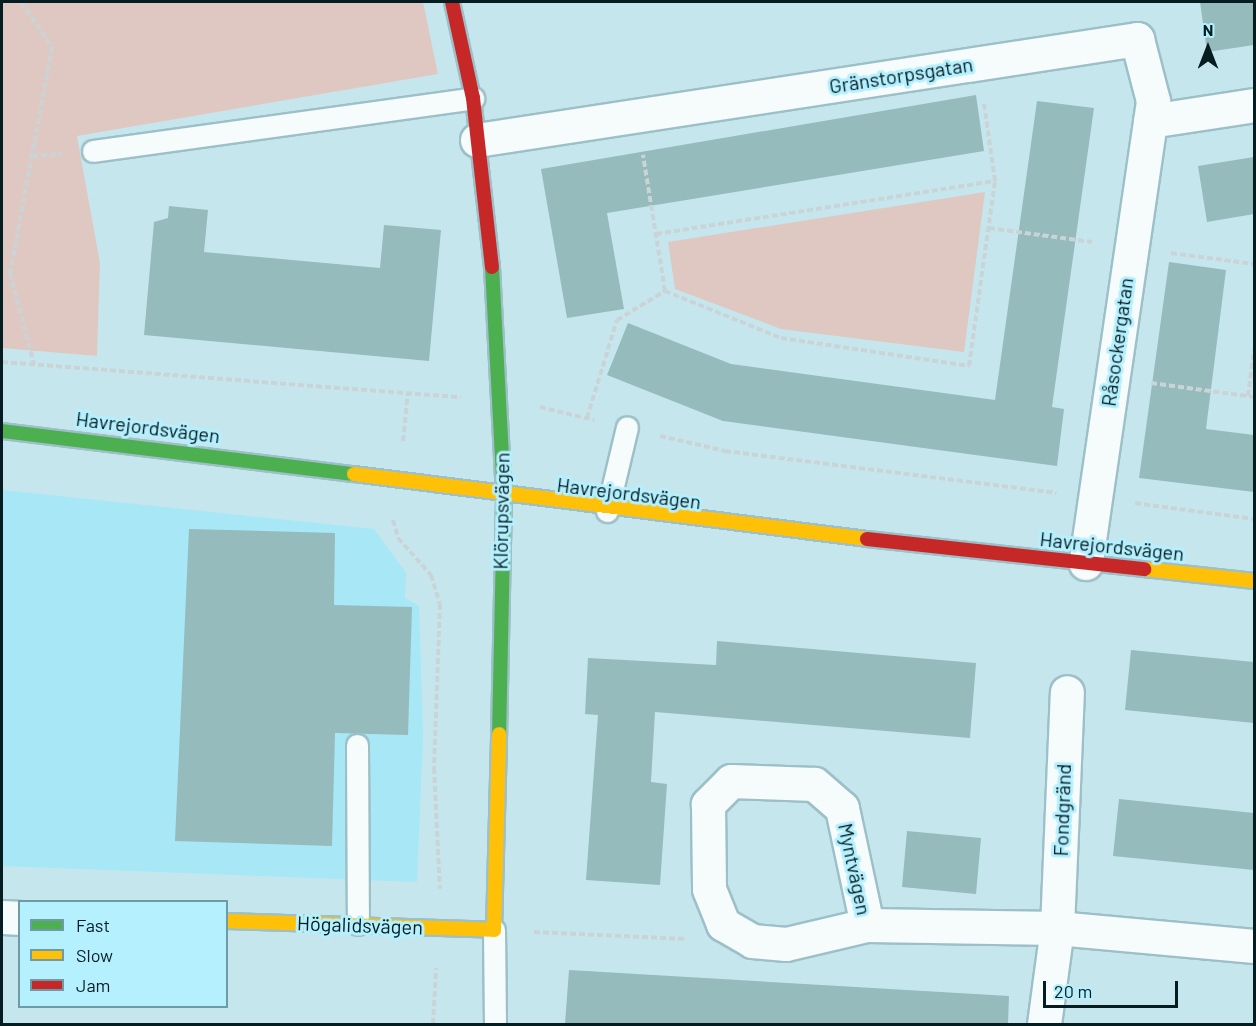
<!DOCTYPE html>
<html>
<head>
<meta charset="utf-8">
<style>
  body { margin:0 }
  #map { position:relative; width:1256px; height:1026px; overflow:hidden; background:#c6e6ed; font-family:Barlow,sans-serif }
  div>[style] { position:absolute }
  .built>* { inset:0; background:#a7e7f6 }
  .green>* { inset:0; background:#e0c8c2 }
  .building>* { inset:0; background:#95bbbd }
  .path>* { height:4px; margin-top:-2px; transform-origin:0; background:repeating-linear-gradient(90deg,#cad4d6 0 6px,transparent 0 9px) }
  .roads { filter:drop-shadow(2px 0 #9dc0c8) drop-shadow(-2px 0 #9dc0c8) drop-shadow(0 2px #9dc0c8) drop-shadow(0 -2px #9dc0c8) }
  .lane>* { height:21px; margin:-10.5px; padding:0 10.5px; transform-origin:10.5px; border-radius:10.5px; background:#f6fbfc }
  .street>* { height:33px; margin:-16.5px; padding:0 16.5px; transform-origin:16.5px; border-radius:16.5px; background:#f6fbfc }
  .fast>* { height:14px; margin:-7px; padding:0 7px; transform-origin:7px; border-radius:7px; background:#4caf50 }
  .slow>* { height:14px; margin:-7px; padding:0 7px; transform-origin:7px; border-radius:7px; background:#ffc107 }
  .jam>* { height:14px; margin:-7px; padding:0 7px; transform-origin:7px; border-radius:7px; background:#c62828 }
  span { translate:-50% -50%; white-space:nowrap; text-align:center; line-height:1.15; -webkit-text-stroke:6px #b5f0fe; paint-order:stroke }
  .street-label { font-size:20px; color:#051c21 }
  .frame { position:absolute; inset:0; border:3px solid #051c21; pointer-events:none }
  .legend { position:absolute; left:18px; top:900px; width:210px; height:108px; box-sizing:border-box; background:#b5f0fe; border:2px solid #6f9ba6; margin:0; padding:8px 10px; list-style:none; font-size:18px; color:#051c21 }
  .legend li { display:flex; align-items:center; gap:12px; height:30px }
  .legend b { width:30px; border:2px solid #6f9ba6 }
  .north { position:absolute; left:1178px; top:18px; width:60px; height:60px; -webkit-text-stroke:4px #b5f0fe; paint-order:stroke; rotate:0deg; font-size:16px; font-weight:700; line-height:24px; text-align:center; color:#051c21 }
  .north::after { content:''; display:block; margin:auto; width:21px; height:27px; background:#051c21; clip-path:polygon(50% 0,100% 100%,50% 72%,0 100%) }
  .scale { position:absolute; left:1043px; top:981px; width:135px; height:27px; box-sizing:border-box; border:3px solid #051c21; border-top:0; padding-left:8px; font-size:18px; line-height:21px; white-space:nowrap; color:#051c21; -webkit-text-stroke:4px #b5f0fe; paint-order:stroke }
</style>
</head>
<body>
<div id="map">
  <div class="built">
    <div style="clip-path:polygon(2px 490px,374px 529px,406px 573px,405px 598px,419px 606px,423px 736px,417px 882px,2px 866px)"></div>
  </div>
  <div class="green">
    <div style="clip-path:polygon(2px 2px,423px 2px,438px 74px,77px 136px,100px 263px,97px 356px,2px 348px)"></div>
    <div style="clip-path:polygon(985px 192px,964px 352px,781px 329px,675px 289px,668px 242px)"></div>
  </div>
  <div class="building">
    <div style="clip-path:polygon(1200px 2px,1254px 2px,1254px 45px,1207px 52px)"></div>
    <div style="clip-path:polygon(976px 95px,984px 151px,607px 213px,624px 309px,567px 318px,541px 169px)"></div>
    <div style="clip-path:polygon(1037px 101px,1094px 108px,1052px 407px,1064px 409px,1057px 466px,723px 421px,607px 375px,628px 323px,731px 364px,995px 400px)"></div>
    <div style="clip-path:polygon(1254px 157px,1254px 214px,1207px 222px,1198px 166px)"></div>
    <div style="clip-path:polygon(169px 206px,208px 210px,204px 252px,380px 268px,384px 225px,441px 230px,429px 361px,144px 335px,154px 222px,168px 218px)"></div>
    <div style="clip-path:polygon(1169px 262px,1226px 270px,1206px 429px,1254px 435px,1254px 492px,1139px 478px)"></div>
    <div style="clip-path:polygon(189px 529px,335px 533px,334px 605px,412px 607px,408px 735px,335px 733px,332px 846px,175px 841px)"></div>
    <div style="clip-path:polygon(717px 641px,976px 663px,970px 738px,655px 712px,651px 782px,667px 784px,660px 885px,586px 880px,598px 715px,585px 714px,588px 658px,716px 665px)"></div>
    <div style="clip-path:polygon(1131px 650px,1254px 662px,1254px 723px,1125px 710px)"></div>
    <div style="clip-path:polygon(1119px 799px,1254px 813px,1254px 870px,1113px 856px)"></div>
    <div style="clip-path:polygon(907px 831px,981px 838px,976px 894px,902px 887px)"></div>
    <div style="clip-path:polygon(569px 970px,1009px 996px,1008px 1024px,565px 1024px)"></div>
  </div>
  <div class="path">
    <div style="left:21px;top:2px;width:55px;rotate:55.4deg"></div>
    <div style="left:52px;top:47px;width:230px;rotate:100.5deg"></div>
    <div style="left:10px;top:273px;width:94px;rotate:75.2deg"></div>
    <div style="left:32px;top:156px;width:30px;rotate:-4deg"></div>
    <div style="left:989px;top:228px;width:104px;rotate:7.7deg"></div>
    <div style="left:656px;top:234px;width:343px;rotate:-8.9deg"></div>
    <div style="left:1171px;top:253px;width:84px;rotate:7.5deg"></div>
    <div style="left:665px;top:291px;width:125px;rotate:22.1deg"></div>
    <div style="left:781px;top:338px;width:190px;rotate:8.5deg"></div>
    <div style="left:969px;top:366px;width:187px;rotate:-82deg"></div>
    <div style="left:995px;top:181px;width:79px;rotate:-98deg"></div>
    <div style="left:2px;top:362px;width:460px;rotate:4.4deg"></div>
    <div style="left:1151px;top:383px;width:104px;rotate:7.7deg"></div>
    <div style="left:1248px;top:396px;width:47px;rotate:-82.7deg"></div>
    <div style="left:540px;top:407px;width:56px;rotate:13.5deg"></div>
    <div style="left:587px;top:418px;width:102px;rotate:-73deg"></div>
    <div style="left:617px;top:320px;width:56px;rotate:-31.1deg"></div>
    <div style="left:665px;top:291px;width:138px;rotate:-99.2deg"></div>
    <div style="left:660px;top:436px;width:67px;rotate:13deg"></div>
    <div style="left:725px;top:451px;width:334px;rotate:7.2deg"></div>
    <div style="left:403px;top:441px;width:48px;rotate:-84.1deg"></div>
    <div style="left:1135px;top:503px;width:120px;rotate:7.7deg"></div>
    <div style="left:393px;top:520px;width:19px;rotate:74deg"></div>
    <div style="left:398px;top:538px;width:50px;rotate:48.3deg"></div>
    <div style="left:431px;top:575px;width:30px;rotate:73deg"></div>
    <div style="left:440px;top:604px;width:164px;rotate:92.1deg"></div>
    <div style="left:434px;top:768px;width:121px;rotate:87.2deg"></div>
    <div style="left:534px;top:932px;width:153px;rotate:2.6deg"></div>
    <div style="left:433px;top:1024px;width:56px;rotate:-86.9deg"></div>
  </div>
  <div class="roads">
    <div class="lane">
      <div style="left:93px;top:151px;width:384px;rotate:-7.9deg"></div>
      <div style="left:607px;top:511px;width:86px;rotate:-76.6deg"></div>
      <div style="left:357px;top:745px;width:179px;rotate:89.7deg"></div>
      <div style="left:494px;top:930px;width:94px;rotate:89.4deg"></div>
    </div>
    <div class="street">
      <div style="left:1150px;top:121px;width:105px;rotate:-8.7deg"></div>
      <div style="left:477px;top:140px;width:668px;rotate:-8.7deg"></div>
      <div style="left:1137px;top:39px;width:64px;rotate:75.5deg"></div>
      <div style="left:1153px;top:101px;width:467px;rotate:98.3deg"></div>
      <div style="left:2px;top:917px;width:18px;rotate:3deg"></div>
      <div style="left:867px;top:925px;width:120px;rotate:-102.1deg"></div>
      <div style="left:842px;top:808px;width:37px;rotate:-139deg"></div>
      <div style="left:814px;top:784px;width:83px;rotate:-177.9deg"></div>
      <div style="left:731px;top:781px;width:33px;rotate:135deg"></div>
      <div style="left:708px;top:804px;width:85px;rotate:89.3deg"></div>
      <div style="left:709px;top:889px;width:38px;rotate:68deg"></div>
      <div style="left:723px;top:924px;width:34px;rotate:30deg"></div>
      <div style="left:752px;top:941px;width:34px;rotate:5deg"></div>
      <div style="left:786px;top:944px;width:83px;rotate:-13.2deg"></div>
      <div style="left:867px;top:925px;width:190px;rotate:0.9deg"></div>
      <div style="left:1057px;top:928px;width:198px;rotate:5.2deg"></div>
      <div style="left:1044px;top:1024px;width:97px;rotate:-82.3deg"></div>
      <div style="left:1057px;top:928px;width:236px;rotate:-87.6deg"></div>
    </div>
    <div class="fast">
      <div style="left:492px;top:267px;width:231px;rotate:87deg"></div>
      <div style="left:504px;top:498px;width:236px;rotate:91.2deg"></div>
      <div style="left:2px;top:431px;width:355px;rotate:7deg"></div>
    </div>
    <div class="slow">
      <div style="left:354px;top:474px;width:517px;rotate:7.22deg"></div>
      <div style="left:1144px;top:569px;width:111px;rotate:6.2deg"></div>
      <div style="left:226px;top:921px;width:268px;rotate:1.9deg"></div>
      <div style="left:494px;top:930px;width:196px;rotate:-88.5deg"></div>
    </div>
    <div class="jam">
      <div style="left:452px;top:2px;width:98px;rotate:77.7deg"></div>
      <div style="left:473px;top:98px;width:170px;rotate:83.6deg"></div>
      <div style="left:867px;top:539px;width:279px;rotate:6.2deg"></div>
    </div>
  </div>
  <div class="street-label">
    <span style="left:901px;top:75px;rotate:-9deg">Gränstorpsgatan</span>
    <span style="left:1117px;top:342px;rotate:-82deg">Råsockergatan</span>
    <span style="left:148px;top:427px;rotate:7deg">Havrejordsvägen</span>
    <span style="left:629px;top:493px;rotate:7deg">Havrejordsvägen</span>
    <span style="left:501px;top:511px;rotate:-89deg">Klörupsvägen</span>
    <span style="left:1112px;top:546px;rotate:6deg">Havrejordsvägen</span>
    <span style="left:1062px;top:810px;rotate:-88deg">Fondgränd</span>
    <span style="left:855px;top:869px;rotate:78deg">Myntvägen</span>
    <span style="left:360px;top:925px;rotate:2deg">Högalidsvägen</span>
  </div>
  <div class="frame"></div>
  <ul class="legend">
  <li><b style="height:8px;background:#4caf50"></b>Fast</li>
  <li><b style="height:8px;background:#ffc107"></b>Slow</li>
  <li><b style="height:8px;background:#c62828"></b>Jam</li>
  </ul>
  <div class="north">N</div>
  <div class="scale">20 m</div>
</div>
</body>
</html>
